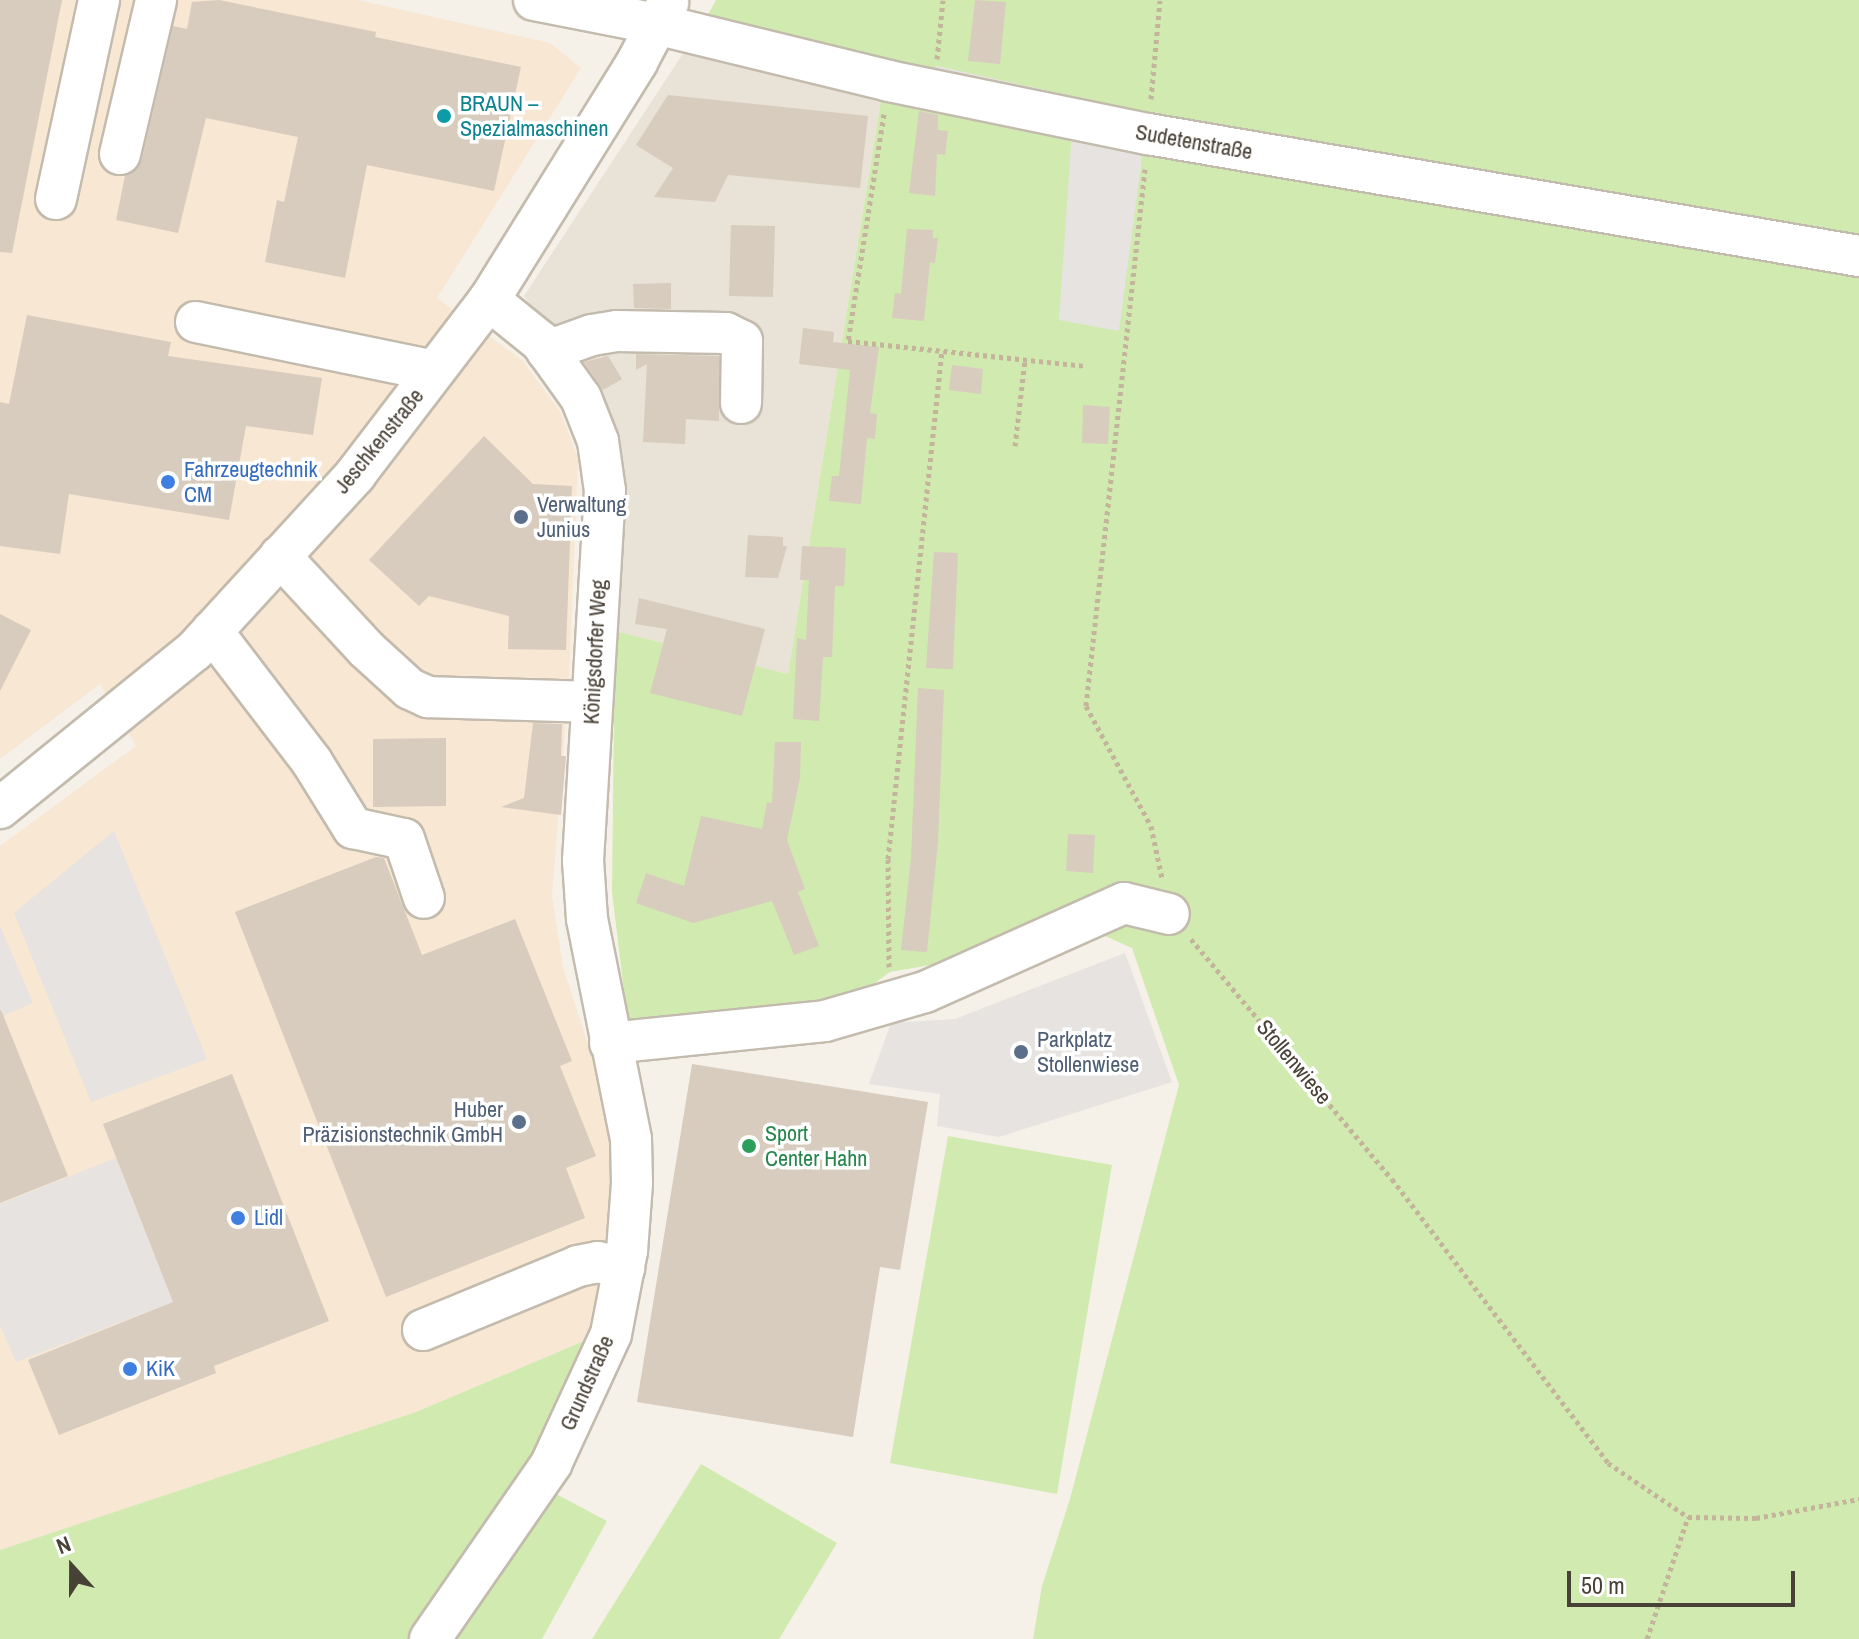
<!DOCTYPE html>
<html>
<head>
<meta charset="utf-8">
<style>
  body { margin:0 }
  #map { position:relative; width:1859px; height:1639px; overflow:hidden; background:#f5f1e8; font-family:"Archivo Narrow",sans-serif }
  div>[style] { position:absolute }
  .residential>* { inset:0; background:#e9e2d6 }
  .commercial>* { inset:0; background:#f7e7d3 }
  .green>* { inset:0; background:#d1eab0 }
  .parking>* { inset:0; background:#e6e3e0 }
  .building>* { inset:0; background:#d7ccbd }
  .path>* { height:5px; margin-top:-2.5px; transform-origin:0; background:repeating-linear-gradient(90deg,#c3b49b 0 4px,transparent 0 8px) }
  .roads { filter:drop-shadow(2px 0 #c3bbad) drop-shadow(-2px 0 #c3bbad) drop-shadow(0 2px #c3bbad) drop-shadow(0 -2px #c3bbad) }
  .minor>* { height:40px; margin:-20px; padding:0 20px; transform-origin:20px; border-radius:20px; background:#fff }
  .dots>* { width:22px; height:22px; translate:-50% -50%; box-sizing:border-box; border:4px solid #fff; border-radius:50% }
  span { translate:-50% -50%; white-space:nowrap; text-align:center; line-height:1.15; -webkit-text-stroke:7px #fff; paint-order:stroke }
  .culture-label { font-size:22px; color:#0d838f }
  .left { translate:0 -50%; text-align:left }
  .street-label { font-size:22px; color:#484136 }
  .shop-label { font-size:22px; color:#366cbe }
  .service-label { font-size:22px; color:#4e5e75 }
  .right { translate:-100% -50%; text-align:right }
  .leisure-label { font-size:22px; color:#27864d }
  .north { position:absolute; left:32px; top:1527px; width:80px; height:80px; -webkit-text-stroke:6px #fff; paint-order:stroke; rotate:339deg; font-size:22px; font-weight:700; line-height:32px; text-align:center; color:#484136 }
  .north::after { content:''; display:block; margin:auto; width:28px; height:36px; background:#484136; clip-path:polygon(50% 0,100% 100%,50% 72%,0 100%) }
  .scale { position:absolute; left:1567px; top:1571px; width:228px; height:36px; box-sizing:border-box; border:4px solid #484136; border-top:0; padding-left:10px; font-size:24px; line-height:28px; white-space:nowrap; color:#484136; -webkit-text-stroke:6px #fff; paint-order:stroke }
</style>
</head>
<body>
<div id="map">
  <div class="residential">
    <div style="clip-path:polygon(705px 20px,886px 68px,788px 674px,615px 631px,600px 402px,524px 296px)"></div>
  </div>
  <div class="commercial">
    <div style="clip-path:polygon(0 0,358px 0,550px 43px,581px 68px,437px 298px,522px 360px,560px 411px,578px 458px,569px 678px,552px 896px,563px 967px,606px 1100px,615px 1174px,596px 1336px,416px 1412px,0 1550px,0 846px,136px 746px,100px 684px,0 759px)"></div>
  </div>
  <div class="green">
    <div style="clip-path:polygon(716px 0,1859px 0,1859px 1639px,1033px 1639px,1042px 1586px,1070px 1499px,1179px 1085px,1132px 948px,1103px 935px,890px 972px,847px 1003px,628px 1024px,612px 892px,615px 631px,788px 674px,886px 69px,705px 20px)"></div>
    <div style="clip-path:polygon(948px 1136px,1112px 1165px,1057px 1494px,890px 1463px)"></div>
    <div style="clip-path:polygon(596px 1336px,526px 1478px,607px 1521px,542px 1639px,0 1639px,0 1550px,416px 1412px)"></div>
    <div style="clip-path:polygon(701px 1464px,837px 1543px,779px 1639px,592px 1639px)"></div>
  </div>
  <div class="parking">
    <div style="clip-path:polygon(937px 66px,1148px 113px,1119px 331px,1059px 320px,1072px 130px,922px 76px)"></div>
    <div style="clip-path:polygon(114px 831px,207px 1059px,91px 1102px,14px 913px)"></div>
    <div style="clip-path:polygon(0 926px,33px 1003px,0 1017px)"></div>
    <div style="clip-path:polygon(1125px 953px,1172px 1082px,999px 1137px,937px 1126px,940px 1094px,869px 1084px,891px 1023px,955px 1019px)"></div>
    <div style="clip-path:polygon(116px 1158px,168px 1290px,186px 1297px,16px 1362px,0 1325px,0 1204px)"></div>
  </div>
  <div class="building">
    <div style="clip-path:polygon(0 0,62px 0,12px 253px,0 252px)"></div>
    <div style="clip-path:polygon(219px 0,376px 32px,375px 37px,521px 67px,494px 191px,367px 165px,345px 278px,265px 262px,277px 200px,284px 202px,298px 137px,206px 118px,178px 233px,116px 220px,125px 176px,136px 170px,142px 159px,173px 26px,187px 29px,192px 2px)"></div>
    <div style="clip-path:polygon(975px 0,1006px 2px,1000px 64px,968px 61px)"></div>
    <div style="clip-path:polygon(668px 95px,868px 116px,860px 188px,728px 175px,715px 202px,654px 197px,673px 168px,636px 145px)"></div>
    <div style="clip-path:polygon(919px 111px,938px 115px,938px 130px,948px 131px,945px 155px,937px 154px,935px 196px,909px 193px)"></div>
    <div style="clip-path:polygon(731px 225px,775px 226px,773px 297px,729px 296px)"></div>
    <div style="clip-path:polygon(907px 229px,933px 230px,933px 238px,938px 238px,935px 263px,930px 262px,924px 321px,892px 318px,895px 293px,901px 294px)"></div>
    <div style="clip-path:polygon(671px 283px,671px 309px,634px 308px,633px 284px)"></div>
    <div style="clip-path:polygon(27px 315px,171px 342px,168px 356px,322px 378px,313px 435px,246px 426px,229px 520px,69px 494px,60px 554px,0 546px,0 402px,9px 404px)"></div>
    <div style="clip-path:polygon(803px 328px,834px 332px,833px 342px,879px 347px,870px 413px,877px 414px,875px 439px,867px 438px,861px 504px,829px 501px,832px 476px,839px 476px,850px 370px,799px 364px)"></div>
    <div style="clip-path:polygon(636px 354px,719px 356px,719px 421px,686px 419px,685px 444px,643px 442px,647px 364px,636px 370px)"></div>
    <div style="clip-path:polygon(608px 356px,622px 379px,603px 390px,584px 362px)"></div>
    <div style="clip-path:polygon(952px 365px,983px 369px,981px 394px,949px 390px)"></div>
    <div style="clip-path:polygon(1083px 405px,1110px 407px,1108px 444px,1082px 443px)"></div>
    <div style="clip-path:polygon(484px 436px,533px 484px,572px 486px,566px 650px,508px 649px,509px 616px,429px 596px,419px 606px,369px 560px)"></div>
    <div style="clip-path:polygon(748px 535px,783px 537px,783px 546px,787px 546px,778px 578px,745px 577px)"></div>
    <div style="clip-path:polygon(802px 546px,846px 548px,844px 586px,835px 586px,832px 657px,823px 657px,819px 721px,793px 719px,797px 638px,806px 640px,809px 580px,800px 580px)"></div>
    <div style="clip-path:polygon(934px 552px,958px 553px,953px 669px,926px 668px)"></div>
    <div style="clip-path:polygon(639px 598px,765px 629px,742px 716px,650px 693px,667px 629px,635px 624px)"></div>
    <div style="clip-path:polygon(0 614px,31px 630px,0 691px)"></div>
    <div style="clip-path:polygon(918px 688px,944px 690px,938px 842px,927px 952px,901px 950px,911px 858px)"></div>
    <div style="clip-path:polygon(533px 723px,562px 724px,561px 756px,566px 756px,561px 815px,501px 807px,524px 798px)"></div>
    <div style="clip-path:polygon(446px 738px,446px 806px,373px 807px,373px 739px)"></div>
    <div style="clip-path:polygon(775px 742px,801px 742px,800px 778px,787px 840px,805px 889px,798px 892px,819px 946px,794px 955px,772px 901px,693px 923px,636px 903px,646px 873px,684px 886px,701px 816px,762px 829px,767px 802px,772px 803px)"></div>
    <div style="clip-path:polygon(1068px 834px,1095px 835px,1093px 873px,1066px 871px)"></div>
    <div style="clip-path:polygon(376px 857px,384px 858px,422px 955px,515px 919px,572px 1061px,560px 1066px,596px 1156px,566px 1168px,585px 1218px,386px 1297px,235px 912px)"></div>
    <div style="clip-path:polygon(1px 1010px,68px 1176px,0 1203px,0 1011px)"></div>
    <div style="clip-path:polygon(692px 1064px,928px 1102px,900px 1270px,880px 1267px,853px 1437px,637px 1402px)"></div>
    <div style="clip-path:polygon(232px 1074px,329px 1321px,214px 1366px,216px 1373px,59px 1435px,28px 1360px,173px 1302px,103px 1124px)"></div>
  </div>
  <div class="path">
    <div style="left:937px;top:59px;width:59px;rotate:-84.2deg"></div>
    <div style="left:1151px;top:99px;width:99px;rotate:-84.8deg"></div>
    <div style="left:884px;top:114px;width:230px;rotate:99deg"></div>
    <div style="left:848px;top:341px;width:238px;rotate:6deg"></div>
    <div style="left:1145px;top:169px;width:540px;rotate:96.27deg"></div>
    <div style="left:1086px;top:706px;width:136px;rotate:61.6deg"></div>
    <div style="left:1151px;top:826px;width:53px;rotate:78.1deg"></div>
    <div style="left:1015px;top:446px;width:88px;rotate:-83.4deg"></div>
    <div style="left:1191px;top:939px;width:313px;rotate:50.1deg"></div>
    <div style="left:1392px;top:1179px;width:357px;rotate:52.7deg"></div>
    <div style="left:1608px;top:1463px;width:97px;rotate:34deg"></div>
    <div style="left:1688px;top:1517px;width:68px;rotate:0.8deg"></div>
    <div style="left:1756px;top:1518px;width:105px;rotate:-10.5deg"></div>
    <div style="left:889px;top:967px;width:108px;rotate:-90.5deg"></div>
    <div style="left:888px;top:859px;width:512px;rotate:-83.94deg"></div>
    <div style="left:1647px;top:1639px;width:129px;rotate:-71.4deg"></div>
  </div>
  <div class="roads">
    <div class="minor">
      <div style="left:534px;top:0;width:124px;rotate:11.1deg"></div>
      <div style="left:656px;top:24px;width:240px;rotate:13.7deg"></div>
      <div style="left:889px;top:81px;width:264px;rotate:11.6deg"></div>
      <div style="left:1148px;top:134px;width:721px;rotate:9.74deg"></div>
      <div style="left:120px;top:154px;width:158px;rotate:-76.8deg"></div>
      <div style="left:56px;top:199px;width:204px;rotate:-77.8deg"></div>
      <div style="left:196px;top:322px;width:243px;rotate:11.6deg"></div>
      <div style="left:547px;top:351px;width:48px;rotate:-19.6deg"></div>
      <div style="left:592px;top:335px;width:25px;rotate:-9deg"></div>
      <div style="left:617px;top:331px;width:109px;rotate:1.1deg"></div>
      <div style="left:726px;top:333px;width:18px;rotate:27deg"></div>
      <div style="left:742px;top:341px;width:62px;rotate:90.9deg"></div>
      <div style="left:280px;top:556px;width:127px;rotate:47.2deg"></div>
      <div style="left:366px;top:649px;width:59px;rotate:42.3deg"></div>
      <div style="left:410px;top:689px;width:20px;rotate:24deg"></div>
      <div style="left:428px;top:697px;width:164px;rotate:1.7deg"></div>
      <div style="left:212px;top:631px;width:165px;rotate:52.6deg"></div>
      <div style="left:312px;top:762px;width:78px;rotate:58.2deg"></div>
      <div style="left:353px;top:828px;width:52px;rotate:12.2deg"></div>
      <div style="left:404px;top:839px;width:62px;rotate:71.3deg"></div>
      <div style="left:0;top:808px;width:250px;rotate:-39deg"></div>
      <div style="left:194px;top:651px;width:239px;rotate:-47.5deg"></div>
      <div style="left:355px;top:475px;width:220px;rotate:-52.6deg"></div>
      <div style="left:489px;top:300px;width:280px;rotate:-58.1deg"></div>
      <div style="left:637px;top:62px;width:67px;rotate:-62.3deg"></div>
      <div style="left:610px;top:1043px;width:216px;rotate:-5.8deg"></div>
      <div style="left:825px;top:1021px;width:104px;rotate:-16.2deg"></div>
      <div style="left:925px;top:992px;width:218px;rotate:-24.1deg"></div>
      <div style="left:1124px;top:903px;width:46px;rotate:13.7deg"></div>
      <div style="left:423px;top:1330px;width:168px;rotate:-22.4deg"></div>
      <div style="left:578px;top:1266px;width:20px;rotate:-11deg"></div>
      <div style="left:598px;top:1262px;width:27px;rotate:13deg"></div>
      <div style="left:430px;top:1639px;width:213px;rotate:-55.3deg"></div>
      <div style="left:551px;top:1464px;width:143px;rotate:-65.2deg"></div>
      <div style="left:611px;top:1334px;width:85px;rotate:-79.1deg"></div>
      <div style="left:627px;top:1251px;width:68px;rotate:-85.8deg"></div>
      <div style="left:632px;top:1183px;width:44px;rotate:-91.3deg"></div>
      <div style="left:631px;top:1139px;width:224px;rotate:-101.3deg"></div>
      <div style="left:587px;top:919px;width:58px;rotate:-93.9deg"></div>
      <div style="left:583px;top:861px;width:371px;rotate:-86.6deg"></div>
      <div style="left:605px;top:491px;width:50px;rotate:-98deg"></div>
      <div style="left:598px;top:441px;width:46px;rotate:-111.6deg"></div>
      <div style="left:581px;top:398px;width:69px;rotate:-125.5deg"></div>
      <div style="left:541px;top:342px;width:67px;rotate:-141.1deg"></div>
    </div>
  </div>
  <div class="dots">
    <div style="left:444px;top:116px;background:#0f9aa8"></div>
    <div style="left:168px;top:482px;background:#3f7fe0"></div>
    <div style="left:521px;top:517px;background:#5c6f8a"></div>
    <div style="left:1021px;top:1052px;background:#5c6f8a"></div>
    <div style="left:519px;top:1122px;background:#5c6f8a"></div>
    <div style="left:749px;top:1146px;background:#2e9e5b"></div>
    <div style="left:238px;top:1218px;background:#3f7fe0"></div>
    <div style="left:130px;top:1369px;background:#3f7fe0"></div>
  </div>
  <div class="culture-label">
    <span class="left" style="left:460px;top:116px">BRAUN –<br>Spezialmaschinen</span>
  </div>
  <div class="street-label">
    <span style="left:1194px;top:142px;rotate:10deg">Sudetenstraße</span>
    <span style="left:379px;top:441px;rotate:-51deg">Jeschkenstraße</span>
    <span style="left:595px;top:652px;rotate:-87deg">Königsdorfer Weg</span>
    <span style="left:1294px;top:1062px;rotate:50deg">Stollenwiese</span>
    <span style="left:587px;top:1383px;rotate:-66deg">Grundstraße</span>
  </div>
  <div class="shop-label">
    <span class="left" style="left:184px;top:482px">Fahrzeugtechnik<br>CM</span>
    <span class="left" style="left:254px;top:1218px">Lidl</span>
    <span class="left" style="left:146px;top:1369px">KiK</span>
  </div>
  <div class="service-label">
    <span class="left" style="left:537px;top:517px">Verwaltung<br>Junius</span>
    <span class="left" style="left:1037px;top:1052px">Parkplatz<br>Stollenwiese</span>
    <span class="right" style="left:503px;top:1122px">Huber<br>Präzisionstechnik GmbH</span>
  </div>
  <div class="leisure-label">
    <span class="left" style="left:765px;top:1146px">Sport<br>Center Hahn</span>
  </div>
  <div class="north">N</div>
  <div class="scale">50 m</div>
</div>
</body>
</html>
